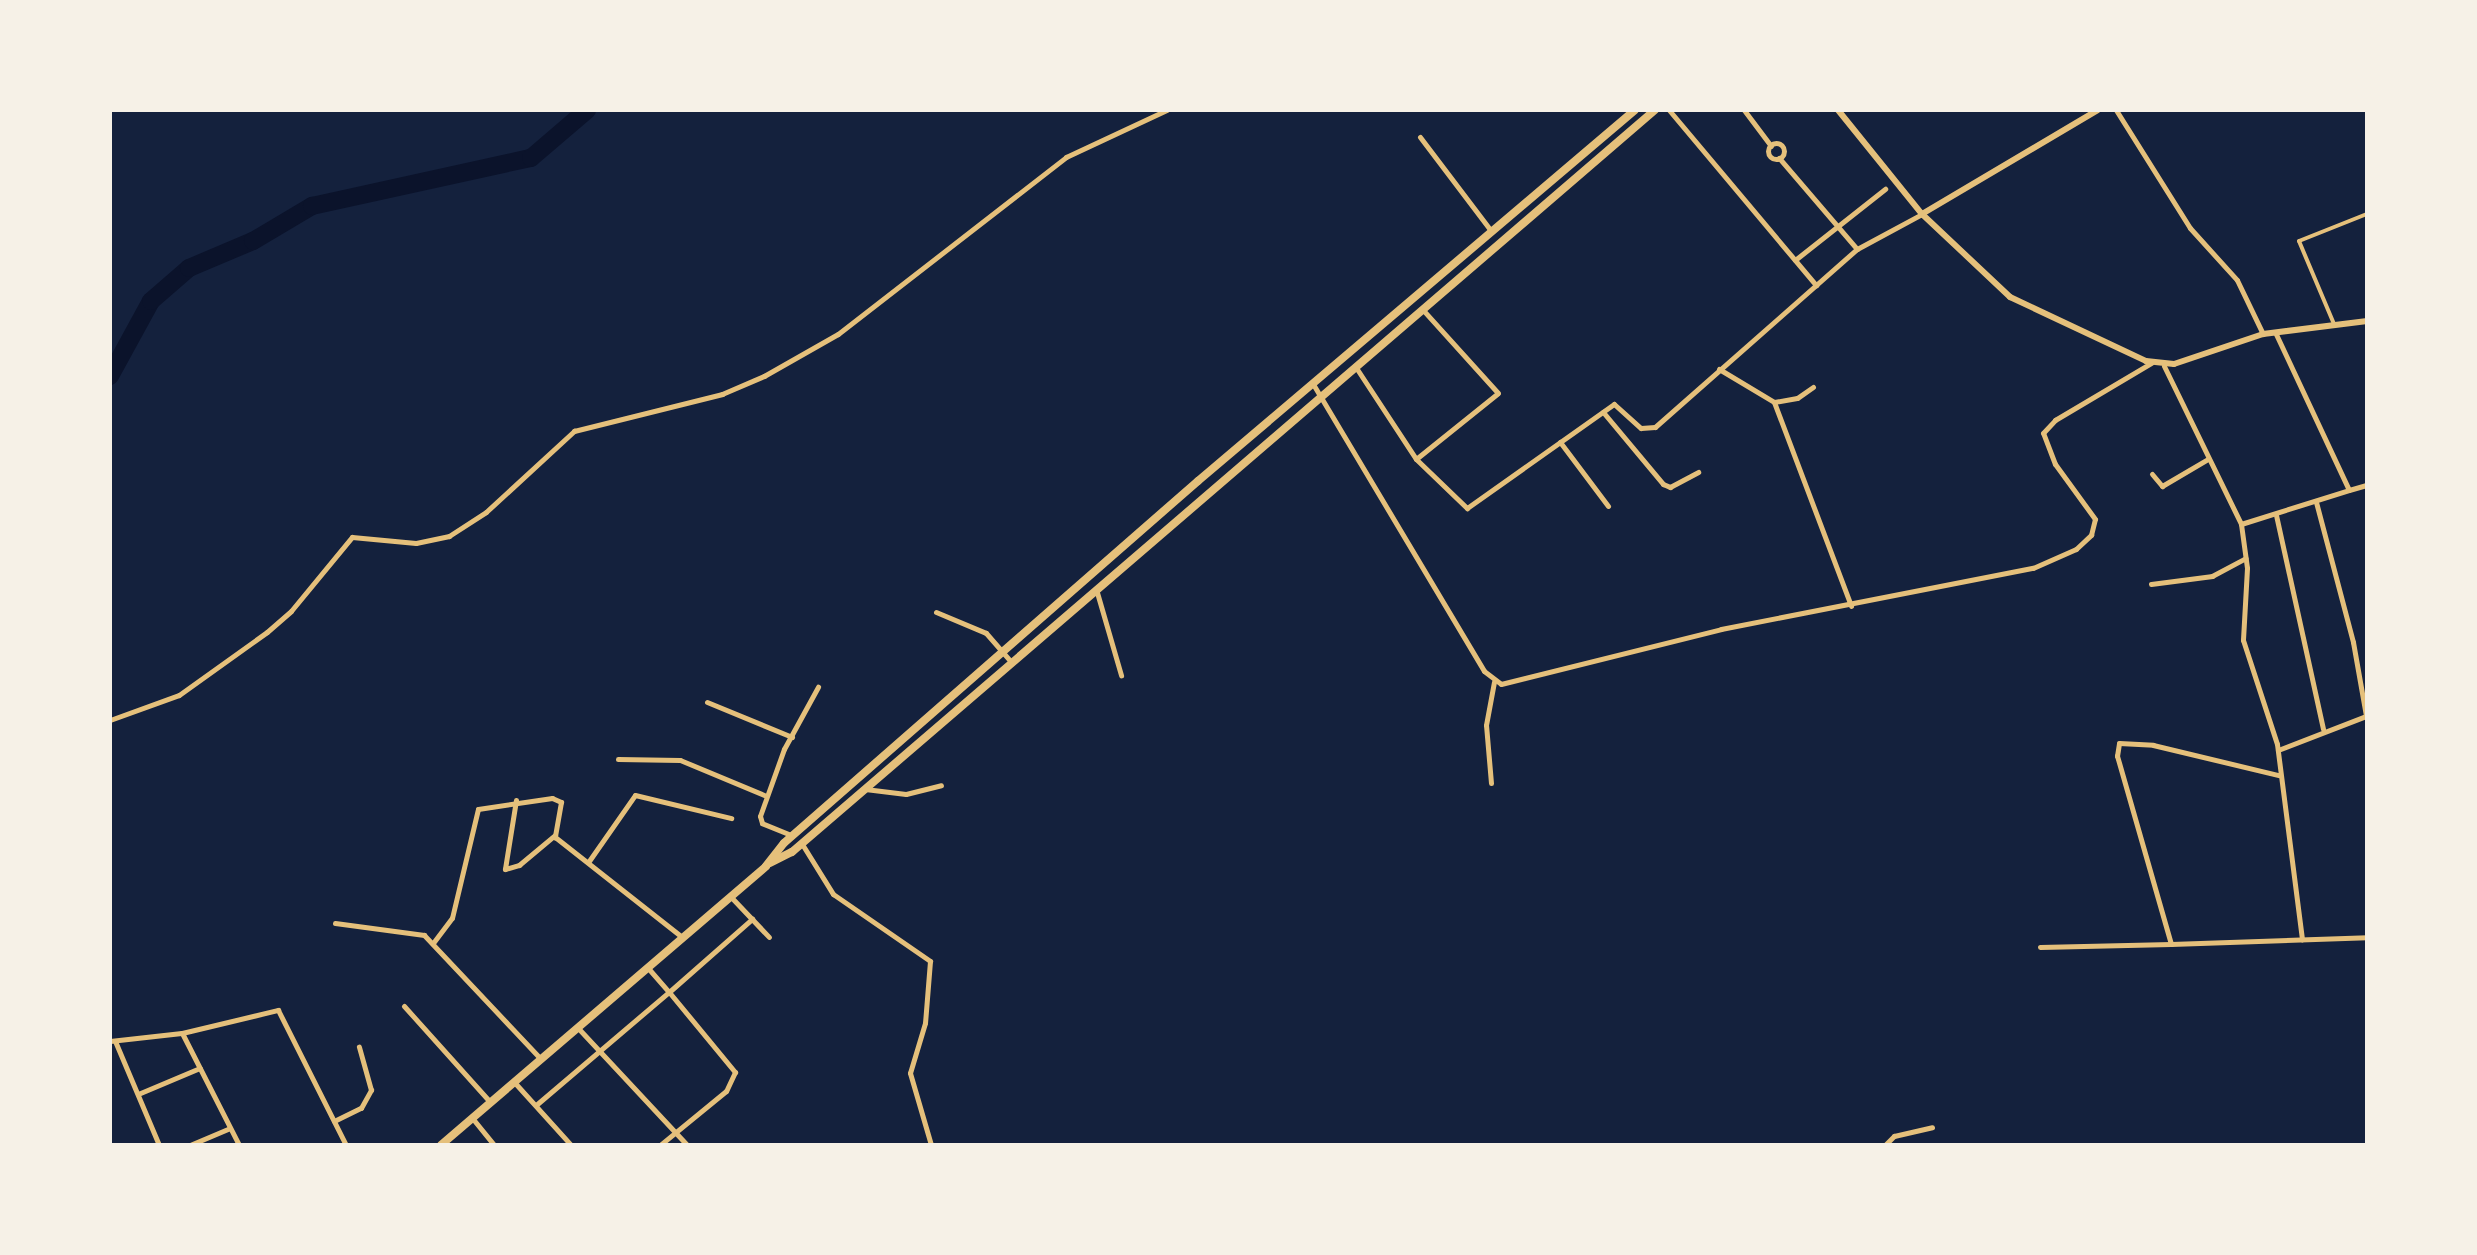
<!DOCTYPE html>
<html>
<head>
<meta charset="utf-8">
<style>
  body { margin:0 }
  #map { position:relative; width:2477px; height:1255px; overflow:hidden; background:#14213d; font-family:"Roboto Condensed",sans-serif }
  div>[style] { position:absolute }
  .river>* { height:18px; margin:-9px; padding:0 9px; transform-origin:9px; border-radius:9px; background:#0b132b }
  .pedestrian>* { height:4px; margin:-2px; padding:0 2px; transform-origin:2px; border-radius:2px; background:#e5c07b }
  .minor>* { height:5px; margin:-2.5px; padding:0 2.5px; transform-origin:2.5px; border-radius:2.5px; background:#e5c07b }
  .minor>.ring { margin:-2.5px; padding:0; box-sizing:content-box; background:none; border:5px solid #e5c07b; border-radius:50% }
  .tertiary>* { height:6px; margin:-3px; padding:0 3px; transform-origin:3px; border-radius:3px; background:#e5c07b }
  .primary>* { height:8px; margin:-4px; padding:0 4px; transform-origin:4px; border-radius:4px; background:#e5c07b }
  span { translate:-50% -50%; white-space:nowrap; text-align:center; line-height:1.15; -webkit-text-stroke:8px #f6f1e7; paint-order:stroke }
  .frame { position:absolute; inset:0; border:112px solid #f6f1e7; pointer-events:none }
</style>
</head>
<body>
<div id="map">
  <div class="river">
    <div style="left:110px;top:376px;width:85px;rotate:-61.3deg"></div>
    <div style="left:151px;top:301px;width:50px;rotate:-41deg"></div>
    <div style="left:189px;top:268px;width:69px;rotate:-22.9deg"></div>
    <div style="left:253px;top:241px;width:69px;rotate:-30.7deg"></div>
    <div style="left:312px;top:206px;width:224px;rotate:-12.4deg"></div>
    <div style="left:531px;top:158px;width:74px;rotate:-40.6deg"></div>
  </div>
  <div class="pedestrian">
    <div style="left:2334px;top:324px;width:90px;rotate:-112.9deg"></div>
    <div style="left:2299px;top:241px;width:73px;rotate:-21.7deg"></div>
  </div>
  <div class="minor">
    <div style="left:1669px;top:110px;width:229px;rotate:50deg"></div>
    <div style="left:1744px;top:110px;width:45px;rotate:53.1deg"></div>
    <div style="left:2116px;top:110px;width:139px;rotate:57.9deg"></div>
    <div style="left:2190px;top:228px;width:70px;rotate:47.9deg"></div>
    <div style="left:2237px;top:280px;width:60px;rotate:64.3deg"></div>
    <div style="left:1420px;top:137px;width:118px;rotate:52.9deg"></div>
    <div class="ring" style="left:1768px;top:143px;width:11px;height:11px"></div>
    <div style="left:1779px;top:158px;width:120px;rotate:49.4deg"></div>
    <div style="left:1857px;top:249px;width:74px;rotate:-28.3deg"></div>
    <div style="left:1795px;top:260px;width:115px;rotate:-38.3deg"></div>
    <div style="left:2275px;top:332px;width:174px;rotate:64.9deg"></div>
    <div style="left:2349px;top:490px;width:19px;rotate:-16deg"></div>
    <div style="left:1355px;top:366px;width:111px;rotate:56.7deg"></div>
    <div style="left:1416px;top:459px;width:71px;rotate:43.9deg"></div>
    <div style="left:1467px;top:508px;width:180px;rotate:-35.3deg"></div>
    <div style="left:1614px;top:404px;width:36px;rotate:42deg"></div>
    <div style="left:1641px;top:428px;width:14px;rotate:-4deg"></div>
    <div style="left:1655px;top:427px;width:269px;rotate:-41.4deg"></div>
    <div style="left:2164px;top:366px;width:176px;rotate:64deg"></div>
    <div style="left:2241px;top:524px;width:113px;rotate:-17.5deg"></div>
    <div style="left:1719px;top:369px;width:64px;rotate:31deg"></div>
    <div style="left:1313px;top:384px;width:334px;rotate:59.2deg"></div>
    <div style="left:1484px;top:671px;width:21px;rotate:37deg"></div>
    <div style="left:1501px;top:684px;width:227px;rotate:-14deg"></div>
    <div style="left:1721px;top:629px;width:318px;rotate:-11.1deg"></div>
    <div style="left:2033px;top:568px;width:47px;rotate:-23.8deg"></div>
    <div style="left:2076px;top:549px;width:21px;rotate:-43deg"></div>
    <div style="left:2091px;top:535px;width:16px;rotate:-76deg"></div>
    <div style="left:2095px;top:519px;width:68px;rotate:-126deg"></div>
    <div style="left:2055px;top:464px;width:33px;rotate:-111deg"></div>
    <div style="left:2043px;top:433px;width:18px;rotate:-47deg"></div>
    <div style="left:2055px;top:420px;width:112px;rotate:-30.7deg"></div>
    <div style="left:1813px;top:387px;width:19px;rotate:145deg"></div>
    <div style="left:1797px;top:398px;width:23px;rotate:170deg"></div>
    <div style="left:1774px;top:402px;width:218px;rotate:69.3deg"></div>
    <div style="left:1603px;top:412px;width:94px;rotate:50.2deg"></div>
    <div style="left:1663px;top:484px;width:8px;rotate:23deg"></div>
    <div style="left:1670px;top:487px;width:32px;rotate:-28deg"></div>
    <div style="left:1560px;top:442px;width:80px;rotate:53.1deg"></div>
    <div style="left:1416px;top:459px;width:105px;rotate:-38.8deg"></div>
    <div style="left:1498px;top:393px;width:113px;rotate:-132.1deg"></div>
    <div style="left:2152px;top:474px;width:16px;rotate:50deg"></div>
    <div style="left:2162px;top:486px;width:53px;rotate:-30.4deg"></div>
    <div style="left:2316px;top:502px;width:145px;rotate:75.2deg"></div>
    <div style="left:2353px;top:642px;width:75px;rotate:80deg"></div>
    <div style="left:2276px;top:515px;width:219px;rotate:77.6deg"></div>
    <div style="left:2241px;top:524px;width:44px;rotate:82.2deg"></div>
    <div style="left:2247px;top:568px;width:72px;rotate:93.2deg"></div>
    <div style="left:2243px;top:640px;width:109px;rotate:71.9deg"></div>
    <div style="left:2277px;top:744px;width:197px;rotate:82.7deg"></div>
    <div style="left:2151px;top:584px;width:62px;rotate:-7.5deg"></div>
    <div style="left:2212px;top:576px;width:38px;rotate:-28deg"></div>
    <div style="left:1096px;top:589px;width:90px;rotate:73.8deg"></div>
    <div style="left:936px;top:612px;width:54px;rotate:22.8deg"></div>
    <div style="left:986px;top:633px;width:38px;rotate:49deg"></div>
    <div style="left:707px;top:702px;width:92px;rotate:22.4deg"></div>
    <div style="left:110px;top:720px;width:73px;rotate:-19.9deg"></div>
    <div style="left:179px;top:695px;width:108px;rotate:-35.6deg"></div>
    <div style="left:267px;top:632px;width:32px;rotate:-41deg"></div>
    <div style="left:291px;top:611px;width:96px;rotate:-50.5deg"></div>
    <div style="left:352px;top:537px;width:64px;rotate:5.4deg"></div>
    <div style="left:416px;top:543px;width:34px;rotate:-12deg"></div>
    <div style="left:449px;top:536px;width:44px;rotate:-33deg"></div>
    <div style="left:486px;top:512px;width:120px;rotate:-42.6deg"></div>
    <div style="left:574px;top:431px;width:153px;rotate:-14deg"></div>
    <div style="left:722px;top:394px;width:46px;rotate:-23.2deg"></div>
    <div style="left:764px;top:376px;width:85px;rotate:-29.6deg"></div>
    <div style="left:838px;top:334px;width:289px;rotate:-37.8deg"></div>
    <div style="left:1066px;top:157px;width:111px;rotate:-25deg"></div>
    <div style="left:2278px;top:750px;width:94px;rotate:-21.1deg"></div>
    <div style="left:618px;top:759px;width:62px;rotate:0.9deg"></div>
    <div style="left:680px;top:760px;width:91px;rotate:22.6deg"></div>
    <div style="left:1491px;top:783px;width:58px;rotate:-94.9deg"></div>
    <div style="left:1486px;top:725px;width:44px;rotate:-79.5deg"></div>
    <div style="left:865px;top:789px;width:41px;rotate:7deg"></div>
    <div style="left:906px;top:794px;width:36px;rotate:-14deg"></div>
    <div style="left:516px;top:800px;width:70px;rotate:99.1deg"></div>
    <div style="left:505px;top:869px;width:15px;rotate:-16deg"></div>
    <div style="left:519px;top:865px;width:47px;rotate:-39.8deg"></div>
    <div style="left:791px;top:835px;width:31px;rotate:-158deg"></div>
    <div style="left:762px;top:823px;width:7px;rotate:-106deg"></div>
    <div style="left:760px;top:816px;width:71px;rotate:-70.3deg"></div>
    <div style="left:784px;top:749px;width:71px;rotate:-61.3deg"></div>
    <div style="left:802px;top:844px;width:59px;rotate:58.2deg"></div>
    <div style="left:833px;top:894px;width:118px;rotate:34.6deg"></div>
    <div style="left:930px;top:961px;width:62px;rotate:94.6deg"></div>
    <div style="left:925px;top:1023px;width:52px;rotate:106.7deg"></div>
    <div style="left:910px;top:1073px;width:75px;rotate:73.7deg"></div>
    <div style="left:589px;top:861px;width:80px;rotate:-55.1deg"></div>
    <div style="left:635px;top:795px;width:99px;rotate:13.5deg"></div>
    <div style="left:731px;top:897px;width:55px;rotate:46.5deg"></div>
    <div style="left:335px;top:923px;width:90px;rotate:7.7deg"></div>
    <div style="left:424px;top:935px;width:170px;rotate:46.7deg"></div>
    <div style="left:433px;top:943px;width:31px;rotate:-53deg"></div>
    <div style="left:452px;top:918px;width:112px;rotate:-76.6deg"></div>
    <div style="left:478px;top:809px;width:75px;rotate:-8.5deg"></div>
    <div style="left:552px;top:798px;width:10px;rotate:24deg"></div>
    <div style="left:561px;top:802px;width:36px;rotate:100deg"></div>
    <div style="left:555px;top:837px;width:162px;rotate:38.2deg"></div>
    <div style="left:2171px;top:944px;width:196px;rotate:-2deg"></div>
    <div style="left:2040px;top:947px;width:131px;rotate:-1.3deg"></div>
    <div style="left:2171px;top:944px;width:196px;rotate:-106deg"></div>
    <div style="left:2117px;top:756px;width:13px;rotate:-81deg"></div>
    <div style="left:2119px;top:743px;width:34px;rotate:3deg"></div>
    <div style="left:2153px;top:745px;width:129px;rotate:13.5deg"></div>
    <div style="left:648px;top:968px;width:32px;rotate:49deg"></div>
    <div style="left:669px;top:992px;width:111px;rotate:-41.3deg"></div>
    <div style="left:404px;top:1006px;width:129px;rotate:48.1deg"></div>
    <div style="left:578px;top:1028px;width:160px;rotate:47deg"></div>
    <div style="left:182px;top:1033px;width:126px;rotate:63deg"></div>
    <div style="left:110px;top:1041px;width:72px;rotate:-6.3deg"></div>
    <div style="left:182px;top:1033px;width:99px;rotate:-13.5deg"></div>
    <div style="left:278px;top:1010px;width:151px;rotate:63.3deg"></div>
    <div style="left:115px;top:1041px;width:113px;rotate:67.1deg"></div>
    <div style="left:515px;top:1083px;width:84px;rotate:47.9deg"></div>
    <div style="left:138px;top:1094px;width:67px;rotate:-22.8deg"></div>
    <div style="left:536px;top:1105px;width:175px;rotate:-40.4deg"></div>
    <div style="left:669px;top:992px;width:104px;rotate:50.5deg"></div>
    <div style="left:735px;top:1072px;width:21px;rotate:115deg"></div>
    <div style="left:726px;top:1091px;width:85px;rotate:140.7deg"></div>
    <div style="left:473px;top:1119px;width:33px;rotate:51deg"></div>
    <div style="left:334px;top:1121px;width:30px;rotate:-26deg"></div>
    <div style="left:361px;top:1108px;width:21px;rotate:-61deg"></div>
    <div style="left:371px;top:1090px;width:45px;rotate:-105.6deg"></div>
    <div style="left:190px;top:1145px;width:43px;rotate:-23deg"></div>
    <div style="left:1885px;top:1145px;width:13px;rotate:-45deg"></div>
    <div style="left:1894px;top:1136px;width:39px;rotate:-13deg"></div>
  </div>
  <div class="tertiary">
    <div style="left:1838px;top:110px;width:134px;rotate:51.1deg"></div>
    <div style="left:1922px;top:214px;width:121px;rotate:43.3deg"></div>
    <div style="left:2010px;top:297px;width:150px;rotate:25.2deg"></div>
    <div style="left:2146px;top:361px;width:28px;rotate:6deg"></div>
    <div style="left:2174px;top:364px;width:94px;rotate:-18.6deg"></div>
    <div style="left:2263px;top:334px;width:105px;rotate:-7.1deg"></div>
    <div style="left:1922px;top:214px;width:204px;rotate:-30.6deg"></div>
  </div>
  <div class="primary">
    <div style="left:770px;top:863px;width:25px;rotate:-27deg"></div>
    <div style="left:792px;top:852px;width:1138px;rotate:-40.69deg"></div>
    <div style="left:441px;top:1145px;width:428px;rotate:-40.6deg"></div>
    <div style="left:766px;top:866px;width:29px;rotate:-52deg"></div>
    <div style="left:784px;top:843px;width:550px;rotate:-41.17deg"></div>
    <div style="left:1198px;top:481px;width:573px;rotate:-40.33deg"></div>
  </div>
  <div class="frame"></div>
</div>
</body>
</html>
